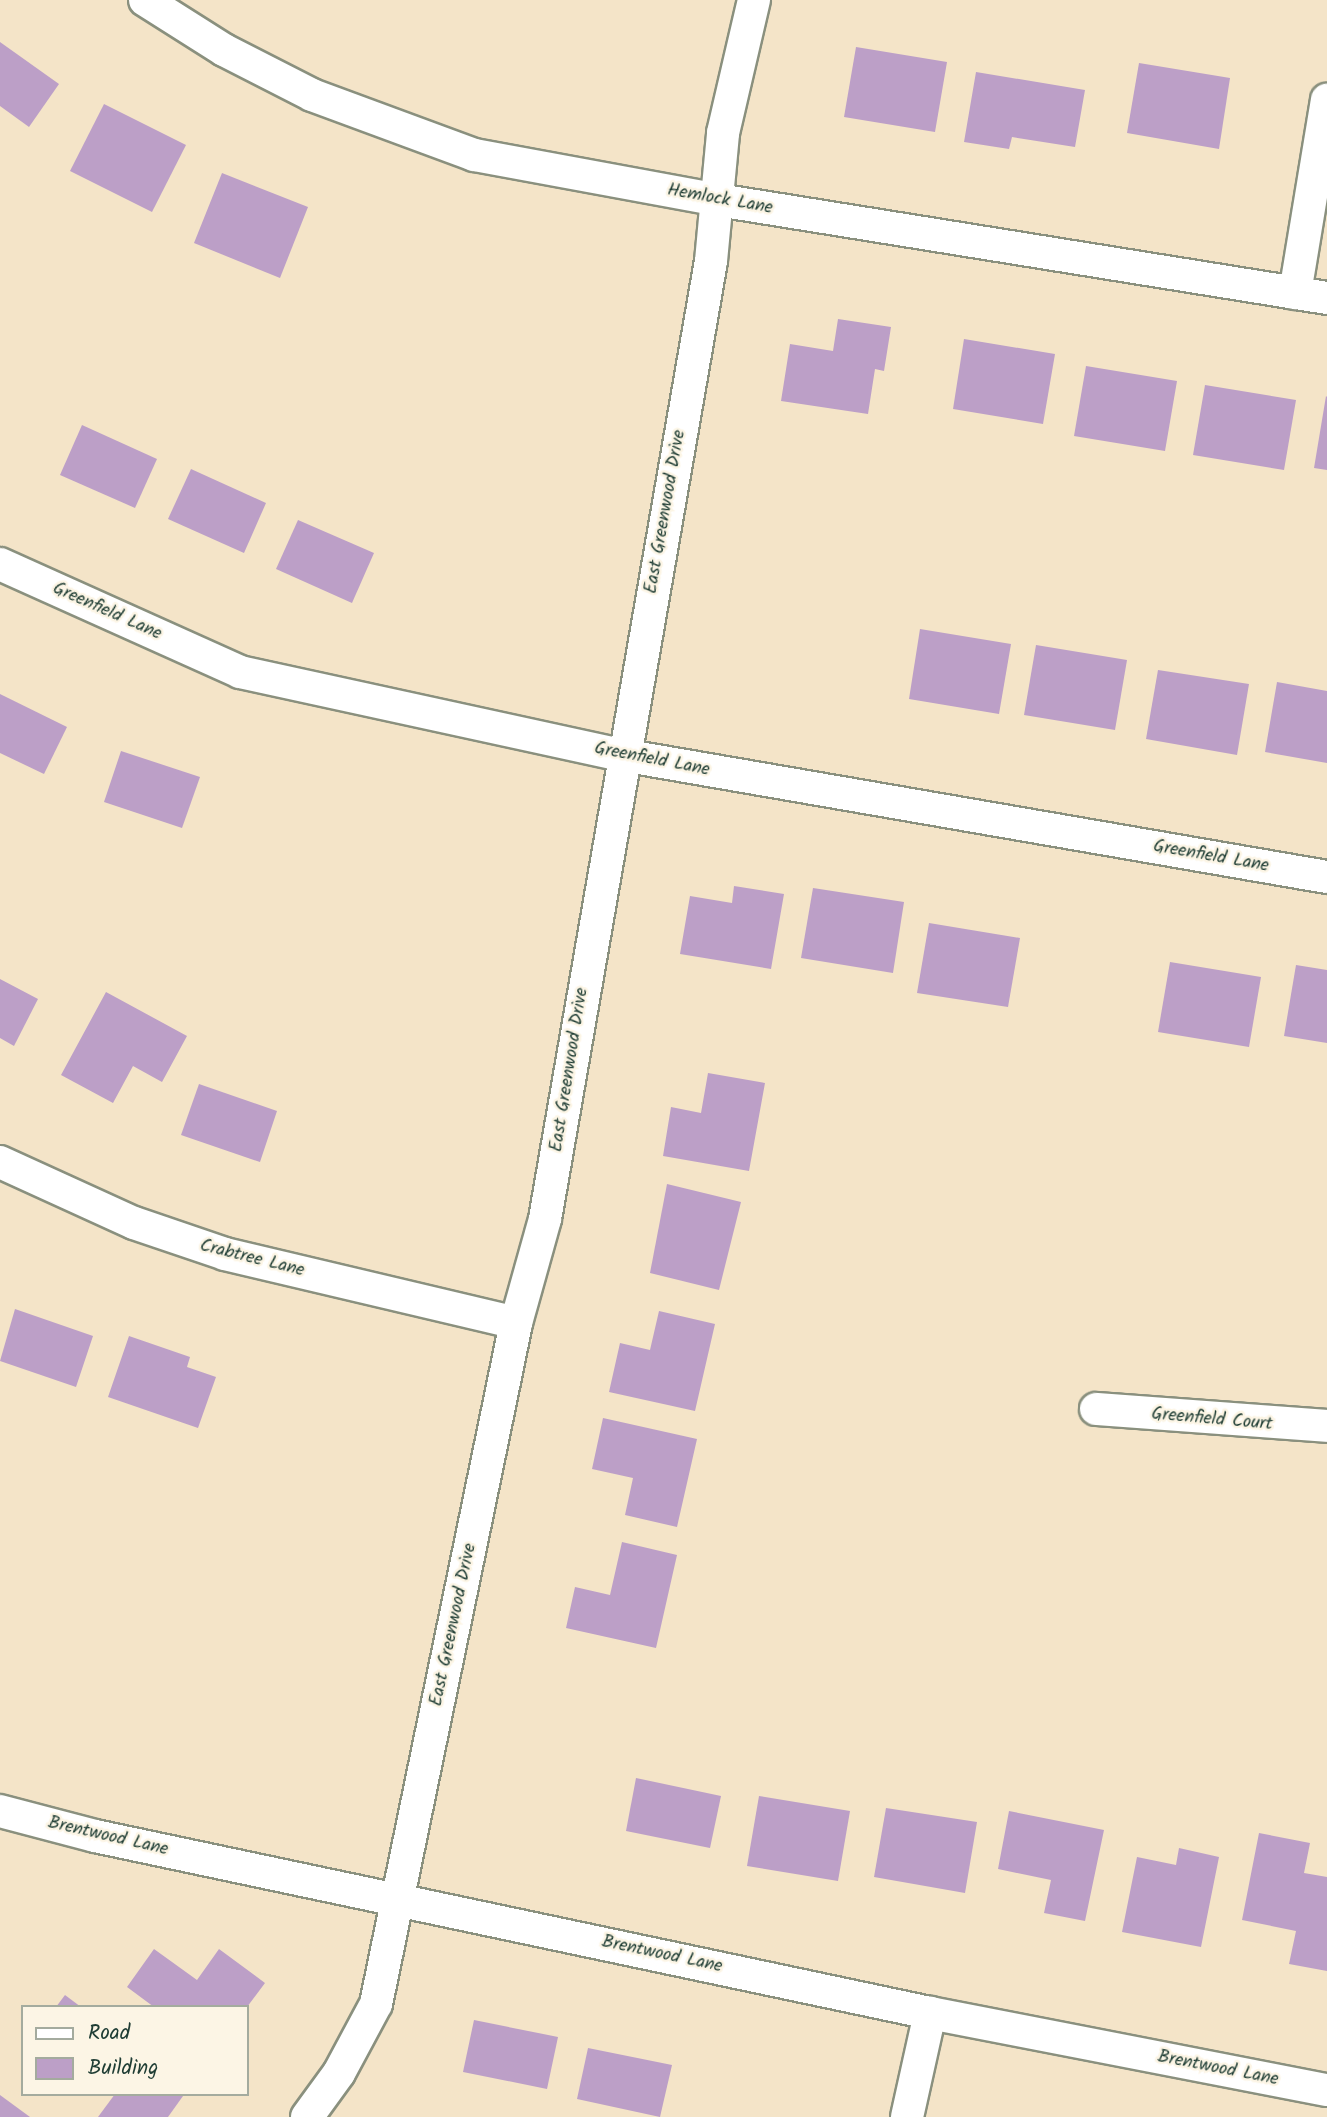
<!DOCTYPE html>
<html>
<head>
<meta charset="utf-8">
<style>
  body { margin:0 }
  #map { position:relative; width:1327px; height:2117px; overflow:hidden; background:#f4e4c8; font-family:Kalam,sans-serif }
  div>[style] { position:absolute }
  .building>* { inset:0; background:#bc9fc7 }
  .roads { filter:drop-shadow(2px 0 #8a907e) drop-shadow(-2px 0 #8a907e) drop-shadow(0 2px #8a907e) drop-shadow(0 -2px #8a907e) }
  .street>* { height:32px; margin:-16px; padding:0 16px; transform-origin:16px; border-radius:16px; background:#fff }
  span { translate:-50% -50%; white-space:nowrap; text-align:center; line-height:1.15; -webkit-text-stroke:5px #fcf5e5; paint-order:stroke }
  .street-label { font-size:18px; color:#1f3d34 }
  .legend { position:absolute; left:21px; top:2005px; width:228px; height:91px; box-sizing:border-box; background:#fcf5e5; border:2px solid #a4ab9e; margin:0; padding:9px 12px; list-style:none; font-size:21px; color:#1f3d34 }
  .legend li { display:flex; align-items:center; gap:14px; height:35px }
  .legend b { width:35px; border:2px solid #a4ab9e }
</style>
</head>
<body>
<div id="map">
  <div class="building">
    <div style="clip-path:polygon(0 42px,59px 84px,29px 127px,0 106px)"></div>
    <div style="clip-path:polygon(856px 47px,947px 62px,935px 132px,844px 117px)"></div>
    <div style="clip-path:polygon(1139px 63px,1230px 78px,1219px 149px,1127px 133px)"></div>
    <div style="clip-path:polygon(976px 72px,1085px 90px,1075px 147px,1012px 137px,1009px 149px,964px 142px)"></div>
    <div style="clip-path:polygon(104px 104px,186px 145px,152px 212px,70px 171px)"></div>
    <div style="clip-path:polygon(222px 173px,308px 207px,280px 278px,194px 243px)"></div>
    <div style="clip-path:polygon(838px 319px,891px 327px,884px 371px,875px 369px,868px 414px,781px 401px,790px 344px,833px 351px)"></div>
    <div style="clip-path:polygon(964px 339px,1055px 354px,1043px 424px,953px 409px)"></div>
    <div style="clip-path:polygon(1086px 366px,1177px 381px,1165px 451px,1074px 436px)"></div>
    <div style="clip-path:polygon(1205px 385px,1296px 400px,1284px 470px,1193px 455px)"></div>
    <div style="clip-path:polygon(1326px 396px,1327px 397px,1327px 470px,1314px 468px)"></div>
    <div style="clip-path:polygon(82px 425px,157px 459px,135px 508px,60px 475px)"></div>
    <div style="clip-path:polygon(191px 469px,266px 503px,244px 553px,168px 519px)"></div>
    <div style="clip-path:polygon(298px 520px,374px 553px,352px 603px,276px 569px)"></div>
    <div style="clip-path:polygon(920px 629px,1011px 644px,999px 714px,909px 699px)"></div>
    <div style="clip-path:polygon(1036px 645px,1127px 660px,1115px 730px,1024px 715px)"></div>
    <div style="clip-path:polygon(1158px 670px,1249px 684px,1237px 755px,1146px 739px)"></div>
    <div style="clip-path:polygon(1277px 682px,1327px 691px,1327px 763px,1265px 752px)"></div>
    <div style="clip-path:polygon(0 694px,67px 727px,44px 774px,0 753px)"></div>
    <div style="clip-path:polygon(121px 751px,200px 777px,182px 828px,104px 802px)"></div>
    <div style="clip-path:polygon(734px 886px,784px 894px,771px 969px,680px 954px,690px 896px,732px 903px)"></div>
    <div style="clip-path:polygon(813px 888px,904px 902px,893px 973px,801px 958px)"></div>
    <div style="clip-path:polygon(929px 923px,1020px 938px,1008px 1007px,917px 993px)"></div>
    <div style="clip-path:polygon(1170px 962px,1261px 977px,1249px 1047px,1158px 1032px)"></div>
    <div style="clip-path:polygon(1296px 965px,1327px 970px,1327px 1043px,1284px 1036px)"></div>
    <div style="clip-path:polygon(0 979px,38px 999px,14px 1046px,0 1038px)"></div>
    <div style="clip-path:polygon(106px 992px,187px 1036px,162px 1082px,133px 1066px,113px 1103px,61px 1075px)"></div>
    <div style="clip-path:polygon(708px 1073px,765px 1083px,749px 1171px,663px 1156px,671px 1107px,701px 1113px)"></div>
    <div style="clip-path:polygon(199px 1084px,277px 1111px,260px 1162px,181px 1135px)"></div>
    <div style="clip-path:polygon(667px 1184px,741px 1202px,719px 1290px,650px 1273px)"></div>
    <div style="clip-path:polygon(15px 1309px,93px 1336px,76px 1387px,0 1361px)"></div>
    <div style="clip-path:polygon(659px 1311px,715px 1324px,695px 1411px,609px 1392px,620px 1343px,650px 1350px)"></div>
    <div style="clip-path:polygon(129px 1336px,190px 1357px,187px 1367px,216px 1377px,198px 1428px,108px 1397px)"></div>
    <div style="clip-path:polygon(603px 1418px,697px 1439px,677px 1527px,625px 1515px,633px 1478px,592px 1469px)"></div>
    <div style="clip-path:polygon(622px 1542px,677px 1555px,656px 1648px,566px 1628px,575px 1587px,610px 1595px)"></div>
    <div style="clip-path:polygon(636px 1778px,721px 1796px,710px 1848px,626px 1831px)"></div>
    <div style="clip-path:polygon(759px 1796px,850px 1811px,838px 1881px,747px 1866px)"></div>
    <div style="clip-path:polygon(886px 1808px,977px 1822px,965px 1893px,874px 1877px)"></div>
    <div style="clip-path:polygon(1009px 1811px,1104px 1830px,1085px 1921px,1044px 1913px,1051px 1880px,998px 1869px)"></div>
    <div style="clip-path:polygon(1259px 1833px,1310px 1843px,1304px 1873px,1327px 1877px,1327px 1971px,1289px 1964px,1296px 1931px,1242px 1920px)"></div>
    <div style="clip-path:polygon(1179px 1848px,1219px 1857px,1201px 1947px,1122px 1932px,1137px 1857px,1176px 1865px)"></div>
    <div style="clip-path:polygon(154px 1949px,197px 1980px,219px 1949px,265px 1983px,247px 2007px,154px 2007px,127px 1987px)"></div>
    <div style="clip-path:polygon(65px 1995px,81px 2007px,56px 2007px)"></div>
    <div style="clip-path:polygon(474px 2020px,558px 2037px,547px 2089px,463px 2072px)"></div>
    <div style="clip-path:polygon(588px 2048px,672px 2065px,660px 2117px,577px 2099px)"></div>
    <div style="clip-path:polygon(115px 2094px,180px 2094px,183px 2096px,168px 2117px,98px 2117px)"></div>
    <div style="clip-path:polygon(0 2095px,30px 2117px,0 2117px)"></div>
  </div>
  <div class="roads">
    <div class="street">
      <div style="left:145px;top:0;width:93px;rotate:32.3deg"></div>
      <div style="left:224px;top:50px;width:99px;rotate:27.1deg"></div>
      <div style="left:312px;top:95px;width:173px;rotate:20.3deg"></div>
      <div style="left:474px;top:155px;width:248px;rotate:10.4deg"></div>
      <div style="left:718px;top:200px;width:617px;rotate:9.14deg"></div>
      <div style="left:1295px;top:293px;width:196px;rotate:-80.6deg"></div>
      <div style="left:0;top:564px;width:263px;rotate:24.2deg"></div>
      <div style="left:240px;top:672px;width:391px;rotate:12.3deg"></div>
      <div style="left:622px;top:755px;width:715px;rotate:9.82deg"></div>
      <div style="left:0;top:1162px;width:147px;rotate:24.5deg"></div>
      <div style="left:134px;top:1223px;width:96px;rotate:18.8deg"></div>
      <div style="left:225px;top:1254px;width:299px;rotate:13.3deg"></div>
      <div style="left:1096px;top:1409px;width:232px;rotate:4.2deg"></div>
      <div style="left:0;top:1811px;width:98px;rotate:14.7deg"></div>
      <div style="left:95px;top:1836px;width:854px;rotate:11.97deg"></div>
      <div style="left:930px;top:2013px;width:404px;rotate:11deg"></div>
      <div style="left:307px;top:2117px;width:54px;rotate:-54deg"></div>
      <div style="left:339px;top:2073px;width:78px;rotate:-61.8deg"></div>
      <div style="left:376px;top:2004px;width:695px;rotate:-78.38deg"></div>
      <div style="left:516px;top:1323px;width:108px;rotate:-74.4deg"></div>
      <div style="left:545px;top:1219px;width:972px;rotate:-80.17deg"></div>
      <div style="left:711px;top:261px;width:129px;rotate:-84.6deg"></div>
      <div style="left:723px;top:133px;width:137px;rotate:-76.9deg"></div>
      <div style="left:907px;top:2117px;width:107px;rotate:-77.5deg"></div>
    </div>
  </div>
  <div class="street-label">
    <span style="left:720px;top:200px;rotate:10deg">Hemlock Lane</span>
    <span style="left:666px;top:512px;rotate:-80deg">East Greenwood Drive</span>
    <span style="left:107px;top:612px;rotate:24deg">Greenfield Lane</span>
    <span style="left:652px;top:760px;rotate:11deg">Greenfield Lane</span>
    <span style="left:1211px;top:857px;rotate:10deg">Greenfield Lane</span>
    <span style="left:570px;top:1070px;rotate:-81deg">East Greenwood Drive</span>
    <span style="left:252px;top:1259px;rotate:14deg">Crabtree Lane</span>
    <span style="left:1212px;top:1420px;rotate:5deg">Greenfield Court</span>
    <span style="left:454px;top:1625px;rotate:-78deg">East Greenwood Drive</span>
    <span style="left:108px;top:1837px;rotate:13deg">Brentwood Lane</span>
    <span style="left:662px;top:1955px;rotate:12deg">Brentwood Lane</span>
    <span style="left:1218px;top:2069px;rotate:11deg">Brentwood Lane</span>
  </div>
  <ul class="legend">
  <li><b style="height:9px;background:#fff"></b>Road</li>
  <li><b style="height:19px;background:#bc9fc7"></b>Building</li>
  </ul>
</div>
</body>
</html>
